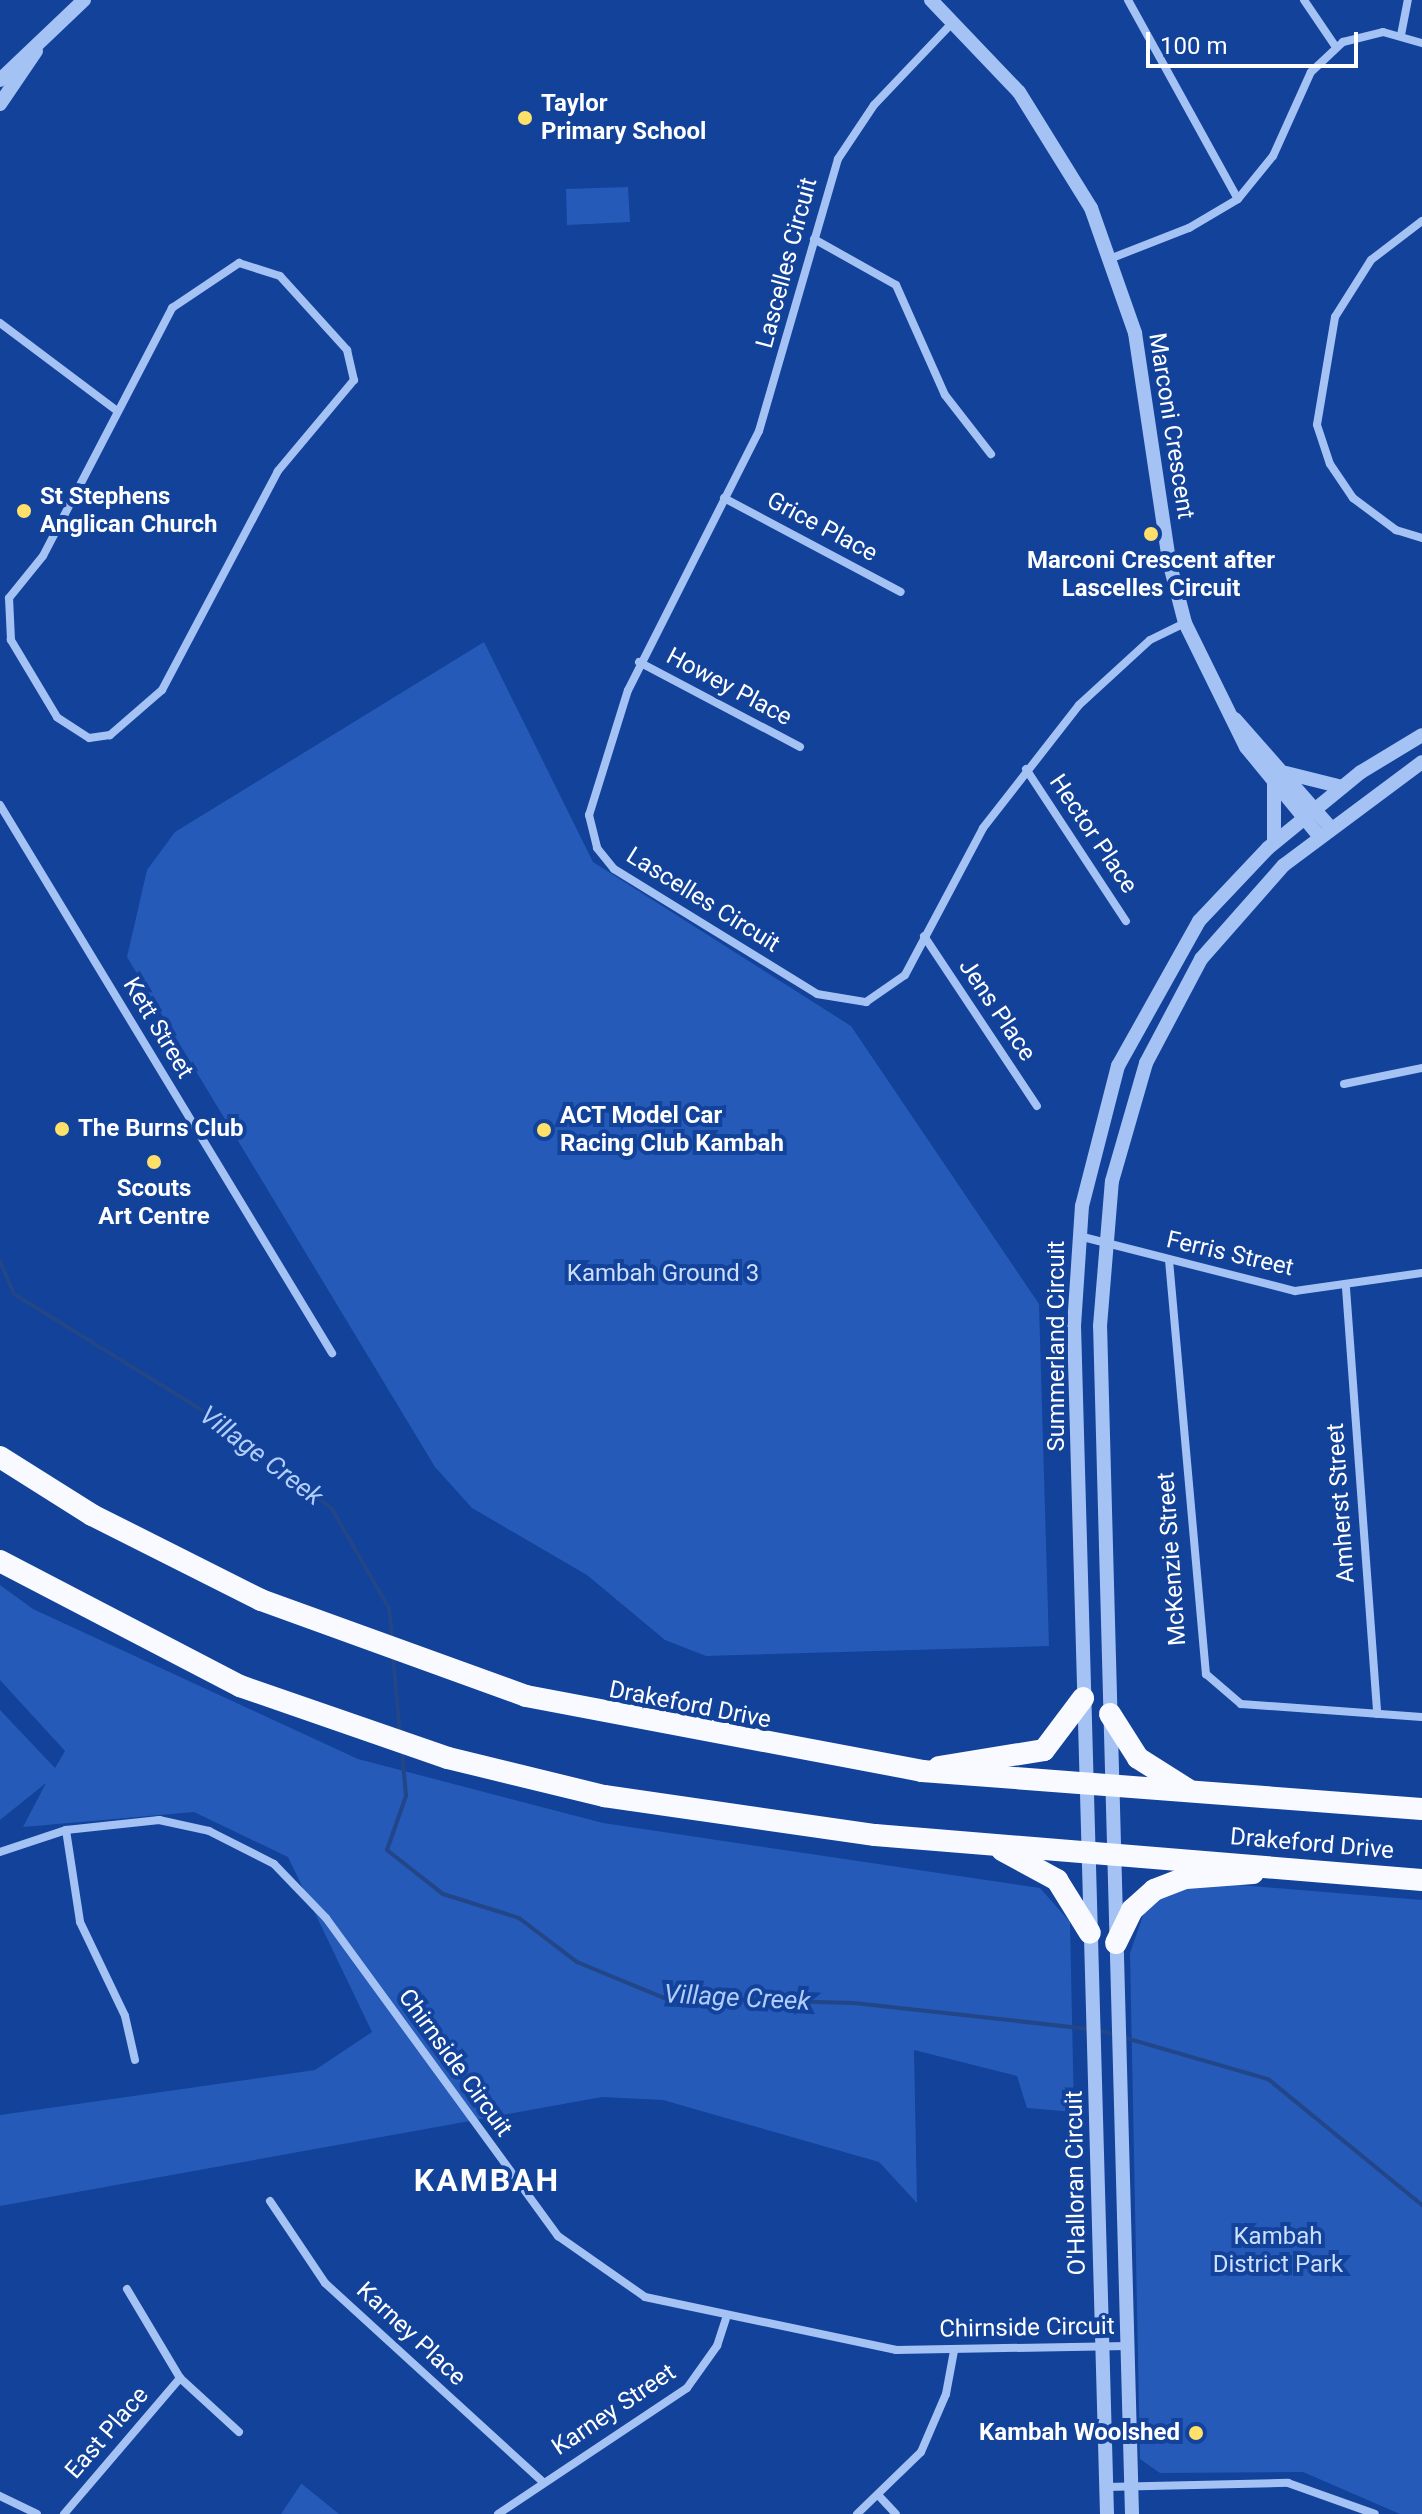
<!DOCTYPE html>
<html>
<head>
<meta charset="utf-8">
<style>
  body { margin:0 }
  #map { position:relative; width:1422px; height:2514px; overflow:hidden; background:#12429a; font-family:Roboto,sans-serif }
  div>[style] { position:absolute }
  .green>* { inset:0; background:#255ab8 }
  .stream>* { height:4px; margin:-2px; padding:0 2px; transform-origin:2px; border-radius:2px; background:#224688 }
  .minor>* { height:8px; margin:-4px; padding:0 4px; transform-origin:4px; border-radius:4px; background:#a5c2f4 }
  .tertiary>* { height:14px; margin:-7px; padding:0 7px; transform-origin:7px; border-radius:7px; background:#a5c2f4 }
  .trunk>* { height:22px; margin:-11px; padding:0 11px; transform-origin:11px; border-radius:11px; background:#f8faff }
  .dots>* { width:22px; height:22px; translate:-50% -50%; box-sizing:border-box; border:4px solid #12429a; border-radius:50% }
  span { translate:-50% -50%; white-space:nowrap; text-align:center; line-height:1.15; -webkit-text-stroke:8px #12429a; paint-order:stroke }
  .poi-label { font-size:24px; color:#fff; font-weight:700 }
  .left { translate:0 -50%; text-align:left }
  .right { translate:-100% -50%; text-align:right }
  .street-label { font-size:24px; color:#fff }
  .park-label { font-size:24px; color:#cddffe }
  .water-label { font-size:26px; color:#b1cdfa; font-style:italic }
  .district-label { font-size:32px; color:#fff; font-weight:700; letter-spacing:2px }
  .scale { position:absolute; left:1146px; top:32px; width:212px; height:36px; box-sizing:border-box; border:4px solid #fff; border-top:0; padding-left:10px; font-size:24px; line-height:28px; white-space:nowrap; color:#fff; -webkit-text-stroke:6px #12429a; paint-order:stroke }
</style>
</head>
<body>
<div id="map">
  <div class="green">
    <div style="clip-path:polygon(628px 187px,630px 222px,567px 225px,566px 189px)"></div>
    <div style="clip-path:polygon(484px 642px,593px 862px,851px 1026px,1039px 1304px,1049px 1646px,706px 1656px,665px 1640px,587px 1575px,472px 1508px,435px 1467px,127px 957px,147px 870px,175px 832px)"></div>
    <div style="clip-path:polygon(0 1585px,33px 1609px,358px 1759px,603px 1823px,1040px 1888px,1070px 1922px,1074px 2112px,1027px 2108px,1017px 2076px,914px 2050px,917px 2203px,879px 2162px,663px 2100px,602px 2097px,0 2206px,0 2115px,315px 2070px,372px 2032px,288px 1857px,194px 1812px,23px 1827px,46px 1783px,0 1820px,0 1710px,55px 1768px,65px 1751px,0 1680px)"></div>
    <div style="clip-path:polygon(1227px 1884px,1422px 1900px,1422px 2514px,1400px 2514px,1303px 2472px,1160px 2473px,1140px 2459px,1130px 1953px,1147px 1904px,1167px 1891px)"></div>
    <div style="clip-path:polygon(301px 2484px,302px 2484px,339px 2514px,281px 2514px)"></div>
  </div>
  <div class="stream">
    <div style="left:0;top:1261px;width:36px;rotate:67deg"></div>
    <div style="left:14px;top:1294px;width:253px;rotate:31.7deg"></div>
    <div style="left:229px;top:1427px;width:132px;rotate:38.5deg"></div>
    <div style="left:332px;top:1509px;width:114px;rotate:60.1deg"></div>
    <div style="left:389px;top:1608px;width:31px;rotate:84deg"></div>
    <div style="left:393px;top:1656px;width:78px;rotate:84.9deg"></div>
    <div style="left:402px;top:1751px;width:45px;rotate:84.9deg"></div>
    <div style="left:406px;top:1796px;width:57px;rotate:109.4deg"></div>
    <div style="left:387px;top:1850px;width:71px;rotate:38.2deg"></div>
    <div style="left:443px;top:1894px;width:80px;rotate:17.5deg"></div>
    <div style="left:519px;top:1918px;width:73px;rotate:37.2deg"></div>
    <div style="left:577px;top:1962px;width:94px;rotate:22.5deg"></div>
    <div style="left:664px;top:1998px;width:190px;rotate:1.5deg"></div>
    <div style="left:854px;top:2003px;width:236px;rotate:6.3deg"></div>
    <div style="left:1098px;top:2030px;width:177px;rotate:16.1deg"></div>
    <div style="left:1268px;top:2079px;width:199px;rotate:39.3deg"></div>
  </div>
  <div class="minor">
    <div style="left:1128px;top:0;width:227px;rotate:61.1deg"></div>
    <div style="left:1304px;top:0;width:57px;rotate:55.8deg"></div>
    <div style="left:954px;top:21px;width:116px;rotate:133.6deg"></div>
    <div style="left:874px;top:105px;width:65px;rotate:123.7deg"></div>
    <div style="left:838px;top:159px;width:283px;rotate:106.2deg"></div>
    <div style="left:759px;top:431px;width:290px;rotate:116.8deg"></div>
    <div style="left:628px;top:690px;width:131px;rotate:107.3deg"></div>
    <div style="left:589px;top:815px;width:34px;rotate:76deg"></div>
    <div style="left:597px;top:848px;width:27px;rotate:51deg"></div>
    <div style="left:614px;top:869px;width:238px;rotate:31.6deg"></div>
    <div style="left:817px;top:994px;width:50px;rotate:9.3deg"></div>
    <div style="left:866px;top:1002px;width:47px;rotate:-34.7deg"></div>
    <div style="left:905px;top:975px;width:166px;rotate:-62deg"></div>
    <div style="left:983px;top:828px;width:156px;rotate:-52deg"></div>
    <div style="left:1079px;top:705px;width:96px;rotate:-42.5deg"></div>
    <div style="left:1150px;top:640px;width:39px;rotate:-26deg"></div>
    <div style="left:1401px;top:35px;width:36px;rotate:-79deg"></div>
    <div style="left:1422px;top:221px;width:64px;rotate:142.6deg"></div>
    <div style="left:1371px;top:260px;width:67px;rotate:122.3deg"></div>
    <div style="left:1335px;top:317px;width:109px;rotate:99.5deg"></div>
    <div style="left:1317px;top:425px;width:41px;rotate:71.6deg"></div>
    <div style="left:1330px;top:464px;width:41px;rotate:55.9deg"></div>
    <div style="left:1353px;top:498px;width:54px;rotate:36.7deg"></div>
    <div style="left:1396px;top:530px;width:27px;rotate:17deg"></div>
    <div style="left:814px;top:239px;width:94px;rotate:29.3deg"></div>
    <div style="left:896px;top:285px;width:120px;rotate:66deg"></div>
    <div style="left:945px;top:395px;width:75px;rotate:52.1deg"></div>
    <div style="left:1112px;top:258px;width:83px;rotate:-21.3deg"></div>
    <div style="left:1189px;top:228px;width:57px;rotate:-30.6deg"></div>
    <div style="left:1238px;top:199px;width:55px;rotate:-50.9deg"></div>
    <div style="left:1273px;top:156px;width:92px;rotate:-65.7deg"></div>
    <div style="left:1311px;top:72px;width:44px;rotate:-43.2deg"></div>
    <div style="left:1343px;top:42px;width:41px;rotate:-14deg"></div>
    <div style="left:1383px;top:32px;width:41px;rotate:15.8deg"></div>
    <div style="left:239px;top:263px;width:43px;rotate:17.6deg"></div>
    <div style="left:280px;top:276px;width:100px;rotate:47.8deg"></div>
    <div style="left:347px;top:350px;width:31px;rotate:77deg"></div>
    <div style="left:354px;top:380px;width:119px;rotate:129.9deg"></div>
    <div style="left:278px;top:471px;width:248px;rotate:117.9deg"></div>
    <div style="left:162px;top:690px;width:69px;rotate:139.1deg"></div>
    <div style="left:110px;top:735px;width:21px;rotate:172deg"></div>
    <div style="left:89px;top:738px;width:38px;rotate:-147deg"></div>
    <div style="left:57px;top:717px;width:90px;rotate:-120.9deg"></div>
    <div style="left:11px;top:640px;width:42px;rotate:-92.7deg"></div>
    <div style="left:9px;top:598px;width:54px;rotate:-51deg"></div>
    <div style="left:43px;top:556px;width:280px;rotate:-62.5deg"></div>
    <div style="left:172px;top:308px;width:81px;rotate:-33.9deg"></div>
    <div style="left:0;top:323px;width:146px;rotate:36.9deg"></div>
    <div style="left:724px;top:498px;width:200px;rotate:28deg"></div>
    <div style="left:639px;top:662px;width:182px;rotate:27.8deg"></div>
    <div style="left:1026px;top:769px;width:182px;rotate:56.7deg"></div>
    <div style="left:0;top:805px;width:641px;rotate:58.79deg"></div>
    <div style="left:924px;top:936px;width:204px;rotate:56.4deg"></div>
    <div style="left:1344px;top:1084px;width:80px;rotate:-11.6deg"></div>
    <div style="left:1079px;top:1236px;width:223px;rotate:14.3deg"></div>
    <div style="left:1295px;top:1291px;width:128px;rotate:-8.1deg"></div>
    <div style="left:1169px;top:1260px;width:416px;rotate:84.9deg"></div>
    <div style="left:1206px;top:1674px;width:46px;rotate:40.6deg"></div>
    <div style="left:1241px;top:1704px;width:181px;rotate:4.1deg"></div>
    <div style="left:1346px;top:1288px;width:427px;rotate:85.8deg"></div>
    <div style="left:66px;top:1830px;width:93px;rotate:81.3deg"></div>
    <div style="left:80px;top:1922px;width:104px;rotate:64.4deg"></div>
    <div style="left:125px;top:2016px;width:45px;rotate:77.2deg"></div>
    <div style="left:0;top:1852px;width:70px;rotate:-18.4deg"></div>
    <div style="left:66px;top:1830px;width:94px;rotate:-6.1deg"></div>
    <div style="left:159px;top:1820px;width:51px;rotate:12.4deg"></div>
    <div style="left:209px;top:1831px;width:73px;rotate:26.9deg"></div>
    <div style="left:274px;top:1864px;width:75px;rotate:46.1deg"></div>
    <div style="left:326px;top:1918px;width:394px;rotate:53.9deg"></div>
    <div style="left:558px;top:2236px;width:106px;rotate:35deg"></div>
    <div style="left:645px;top:2297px;width:257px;rotate:11.9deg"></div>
    <div style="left:896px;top:2350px;width:231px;rotate:-1deg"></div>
    <div style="left:270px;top:2201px;width:99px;rotate:56.1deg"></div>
    <div style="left:325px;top:2283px;width:294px;rotate:42.4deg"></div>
    <div style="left:127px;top:2289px;width:104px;rotate:59.2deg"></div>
    <div style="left:180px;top:2378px;width:80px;rotate:42.5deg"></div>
    <div style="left:1106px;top:2487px;width:182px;rotate:-1.3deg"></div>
    <div style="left:1288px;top:2483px;width:92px;rotate:19.6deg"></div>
    <div style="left:0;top:2496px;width:41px;rotate:25.9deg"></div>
    <div style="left:880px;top:2497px;width:23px;rotate:47deg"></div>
    <div style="left:64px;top:2514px;width:179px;rotate:-49.5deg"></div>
    <div style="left:498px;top:2514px;width:227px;rotate:-33.7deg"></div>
    <div style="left:687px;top:2388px;width:52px;rotate:-54.5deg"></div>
    <div style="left:717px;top:2346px;width:29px;rotate:-72deg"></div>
    <div style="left:857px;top:2514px;width:89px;rotate:-44.1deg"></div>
    <div style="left:921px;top:2452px;width:63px;rotate:-66.7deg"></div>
    <div style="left:946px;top:2394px;width:44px;rotate:-79.5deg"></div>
  </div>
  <div class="tertiary">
    <div style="left:931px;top:0;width:127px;rotate:46.3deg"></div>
    <div style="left:1019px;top:92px;width:137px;rotate:58.2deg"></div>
    <div style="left:1091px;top:208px;width:133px;rotate:70.6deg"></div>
    <div style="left:1135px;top:333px;width:231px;rotate:81.5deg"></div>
    <div style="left:1169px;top:561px;width:64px;rotate:75.5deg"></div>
    <div style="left:1185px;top:623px;width:138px;rotate:63.8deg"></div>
    <div style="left:1246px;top:747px;width:115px;rotate:50.6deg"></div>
    <div style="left:0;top:80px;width:116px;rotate:-43.6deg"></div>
    <div style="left:0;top:104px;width:64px;rotate:-55.8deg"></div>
    <div style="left:1235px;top:719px;width:144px;rotate:48.7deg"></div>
    <div style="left:1286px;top:773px;width:58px;rotate:14deg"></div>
    <div style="left:1274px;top:784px;width:58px;rotate:90deg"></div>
    <div style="left:1107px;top:2514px;width:1188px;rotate:-91.59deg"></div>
    <div style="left:1074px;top:1326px;width:120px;rotate:-86.2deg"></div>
    <div style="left:1082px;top:1206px;width:145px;rotate:-75.6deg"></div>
    <div style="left:1118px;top:1066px;width:166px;rotate:-60.8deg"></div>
    <div style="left:1199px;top:921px;width:100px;rotate:-46.6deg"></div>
    <div style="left:1268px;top:848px;width:120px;rotate:-39.3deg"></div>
    <div style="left:1361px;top:772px;width:71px;rotate:-31.2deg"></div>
    <div style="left:1132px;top:2514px;width:1188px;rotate:-91.54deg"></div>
    <div style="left:1100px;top:1326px;width:145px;rotate:-85.3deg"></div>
    <div style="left:1112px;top:1181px;width:123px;rotate:-73.9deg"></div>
    <div style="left:1146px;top:1063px;width:118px;rotate:-62.1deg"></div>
    <div style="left:1201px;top:959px;width:125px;rotate:-48.6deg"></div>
    <div style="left:1284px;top:865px;width:172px;rotate:-36.7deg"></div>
  </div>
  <div class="trunk">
    <div style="left:0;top:1457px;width:109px;rotate:32.2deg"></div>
    <div style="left:92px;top:1515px;width:189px;rotate:26.7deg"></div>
    <div style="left:261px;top:1600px;width:282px;rotate:19.9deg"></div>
    <div style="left:526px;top:1696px;width:403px;rotate:10.7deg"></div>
    <div style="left:922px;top:1771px;width:501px;rotate:4.35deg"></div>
    <div style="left:0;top:1561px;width:271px;rotate:27.5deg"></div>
    <div style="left:240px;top:1686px;width:220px;rotate:19.1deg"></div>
    <div style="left:448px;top:1758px;width:161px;rotate:13.7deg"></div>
    <div style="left:604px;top:1796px;width:274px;rotate:8.2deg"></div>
    <div style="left:875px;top:1835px;width:549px;rotate:4.7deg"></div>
    <div style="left:1110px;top:1714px;width:52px;rotate:57.5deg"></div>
    <div style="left:1138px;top:1758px;width:58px;rotate:32.3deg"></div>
    <div style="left:939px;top:1767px;width:106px;rotate:-9.2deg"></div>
    <div style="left:1044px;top:1750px;width:65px;rotate:-53.1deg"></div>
    <div style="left:1002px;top:1850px;width:63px;rotate:28.6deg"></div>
    <div style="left:1057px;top:1880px;width:62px;rotate:58.1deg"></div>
    <div style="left:1116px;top:1943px;width:37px;rotate:-64deg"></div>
    <div style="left:1132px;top:1910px;width:30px;rotate:-42deg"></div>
    <div style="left:1154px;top:1890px;width:34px;rotate:-21deg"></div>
    <div style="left:1186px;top:1878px;width:67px;rotate:-4.3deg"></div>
  </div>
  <div class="dots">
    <div style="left:525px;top:118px;background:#ffe068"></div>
    <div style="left:24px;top:511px;background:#ffe068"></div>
    <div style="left:1151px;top:534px;background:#ffe068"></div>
    <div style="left:62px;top:1129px;background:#ffe068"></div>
    <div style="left:544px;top:1130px;background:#ffe068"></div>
    <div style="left:154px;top:1162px;background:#ffe068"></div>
    <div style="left:1196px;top:2433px;background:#ffe068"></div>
  </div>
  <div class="poi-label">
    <span class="left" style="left:541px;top:118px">Taylor<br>Primary School</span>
    <span class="left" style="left:40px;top:511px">St Stephens<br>Anglican Church</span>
    <span style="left:1151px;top:575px">Marconi Crescent after<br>Lascelles Circuit</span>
    <span class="left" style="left:560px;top:1130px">ACT Model Car<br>Racing Club Kambah</span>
    <span class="left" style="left:78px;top:1129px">The Burns Club</span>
    <span style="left:154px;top:1203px">Scouts<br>Art Centre</span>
    <span class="right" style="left:1180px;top:2433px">Kambah Woolshed</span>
  </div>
  <div class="street-label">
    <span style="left:787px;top:263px;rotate:-75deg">Lascelles Circuit</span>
    <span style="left:1171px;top:426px;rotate:81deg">Marconi Crescent</span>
    <span style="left:822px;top:527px;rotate:28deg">Grice Place</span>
    <span style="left:729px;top:687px;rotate:28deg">Howey Place</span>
    <span style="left:1093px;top:834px;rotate:56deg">Hector Place</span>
    <span style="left:703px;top:900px;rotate:32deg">Lascelles Circuit</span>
    <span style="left:997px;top:1010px;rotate:56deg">Jens Place</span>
    <span style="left:158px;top:1028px;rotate:59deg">Kett Street</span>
    <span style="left:1230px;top:1254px;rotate:13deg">Ferris Street</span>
    <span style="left:1057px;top:1346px;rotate:-90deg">Summerland Circuit</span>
    <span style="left:1341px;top:1503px;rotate:-94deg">Amherst Street</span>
    <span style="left:1172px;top:1559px;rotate:-94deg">McKenzie Street</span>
    <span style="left:690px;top:1705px;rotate:11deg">Drakeford Drive</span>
    <span style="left:1312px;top:1844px;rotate:5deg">Drakeford Drive</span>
    <span style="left:455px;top:2063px;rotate:54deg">Chirnside Circuit</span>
    <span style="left:1076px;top:2183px;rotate:-91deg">O'Halloran Circuit</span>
    <span style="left:1027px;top:2328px;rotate:-1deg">Chirnside Circuit</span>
    <span style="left:411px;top:2334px;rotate:43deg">Karney Place</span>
    <span style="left:614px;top:2410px;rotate:-34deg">Karney Street</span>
    <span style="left:107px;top:2433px;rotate:-49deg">East Place</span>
  </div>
  <div class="park-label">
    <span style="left:663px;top:1274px">Kambah Ground 3</span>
    <span style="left:1278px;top:2251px">Kambah<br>District Park</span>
  </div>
  <div class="water-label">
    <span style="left:261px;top:1456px;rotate:37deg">Village Creek</span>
    <span style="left:737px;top:1998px;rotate:3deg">Village Creek</span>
  </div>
  <div class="district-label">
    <span style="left:487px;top:2180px">KAMBAH</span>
  </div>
  <div class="scale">100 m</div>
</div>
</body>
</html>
